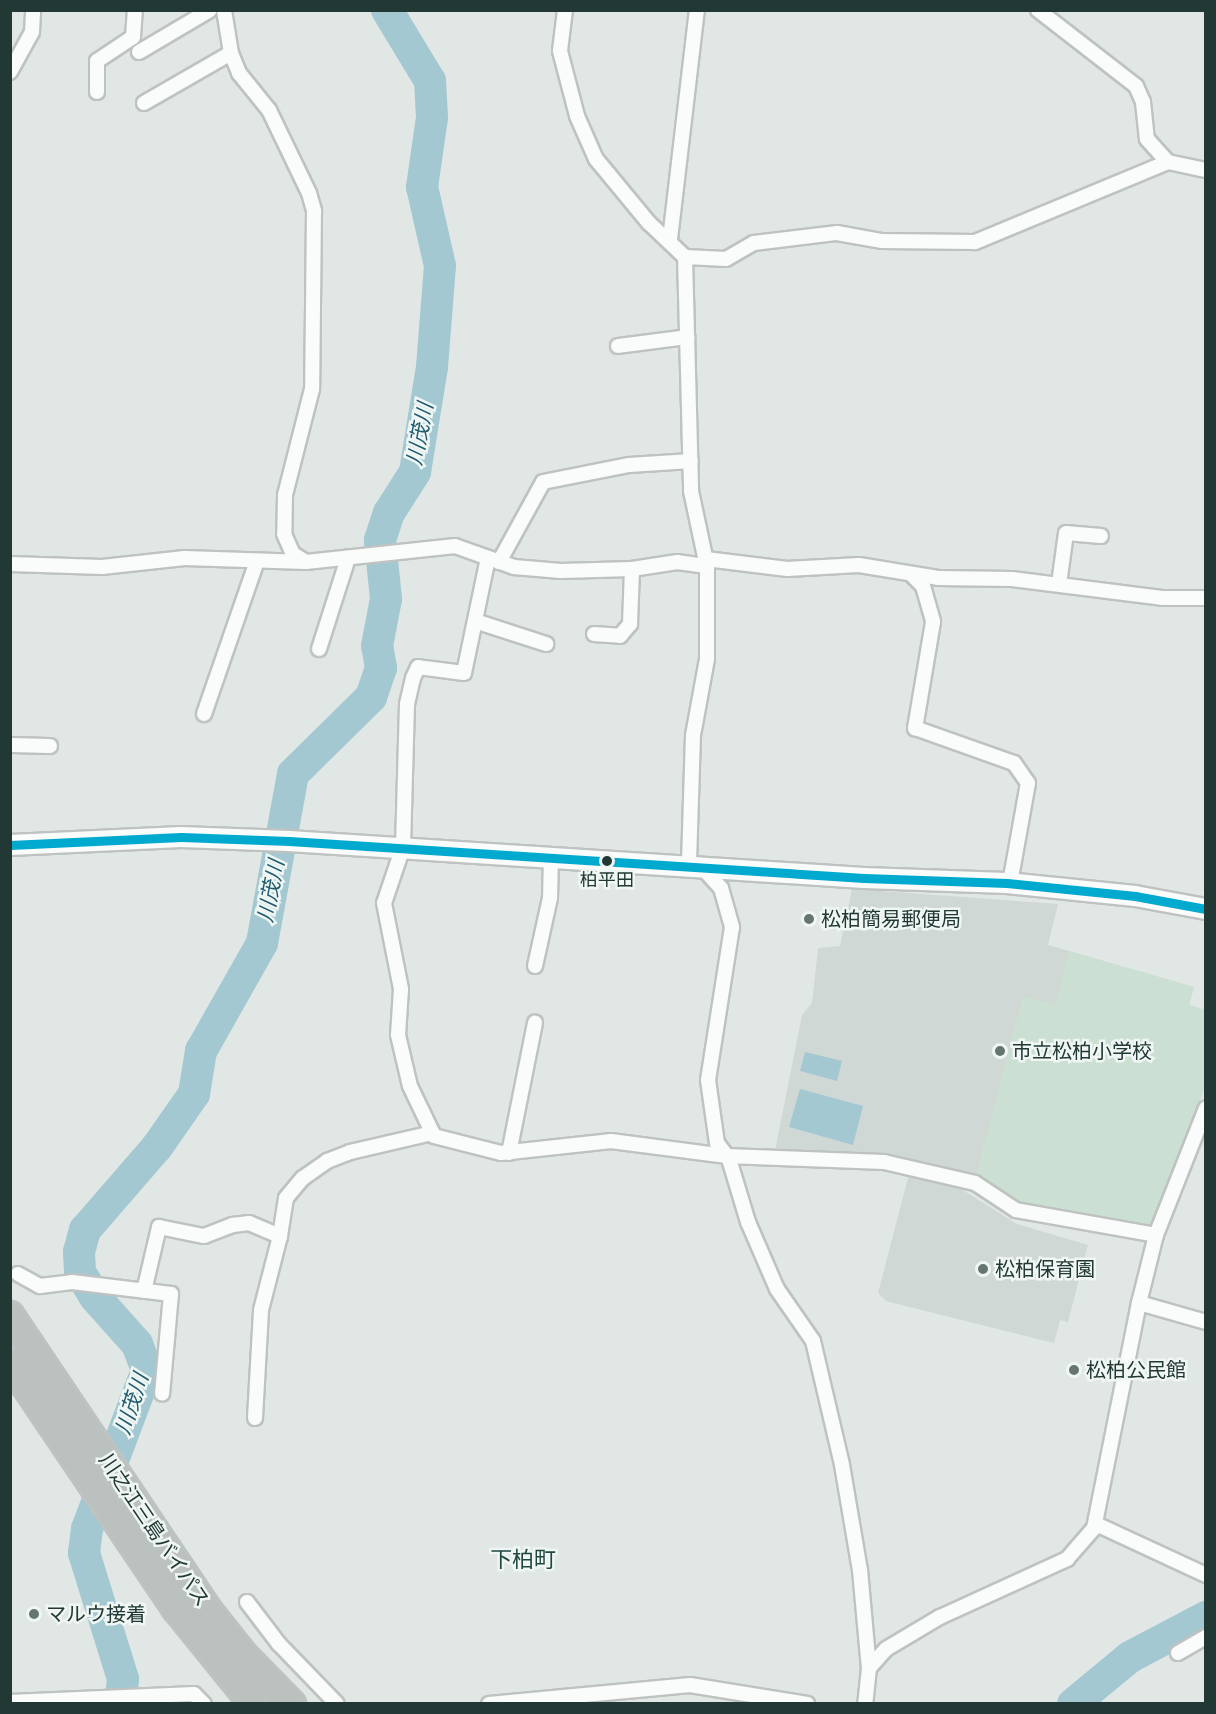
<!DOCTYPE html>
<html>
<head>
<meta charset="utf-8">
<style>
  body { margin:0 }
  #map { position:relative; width:1216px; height:1714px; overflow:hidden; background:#e1e7e4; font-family:Roboto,"Noto Sans JP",sans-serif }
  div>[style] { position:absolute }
  .built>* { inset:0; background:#cfd8d4 }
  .green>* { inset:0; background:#cbdfd2 }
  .water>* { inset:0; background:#a3c8d2 }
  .river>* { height:32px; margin:-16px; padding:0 16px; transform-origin:16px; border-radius:16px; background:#a3c8d2 }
  .roads { filter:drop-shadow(2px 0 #bec3c1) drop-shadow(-2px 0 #bec3c1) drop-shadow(0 2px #bec3c1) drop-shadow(0 -2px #bec3c1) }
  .street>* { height:14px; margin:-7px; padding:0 7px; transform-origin:7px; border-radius:7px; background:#fafbfb }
  .secondary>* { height:20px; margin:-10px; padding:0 10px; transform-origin:10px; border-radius:10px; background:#fafbfb }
  .highway>* { height:26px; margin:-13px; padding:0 13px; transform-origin:13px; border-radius:13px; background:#bac1bf }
  .bus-1>* { height:9px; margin:-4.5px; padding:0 4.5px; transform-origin:4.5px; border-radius:4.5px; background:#00a9ce }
  .dots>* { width:16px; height:16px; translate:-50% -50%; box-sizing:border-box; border:3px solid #eff6f3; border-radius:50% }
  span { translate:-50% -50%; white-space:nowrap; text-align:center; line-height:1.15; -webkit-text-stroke:5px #eff6f3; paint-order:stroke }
  .bus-label { font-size:18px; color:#213834 }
  .poi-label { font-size:20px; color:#213834 }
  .left { translate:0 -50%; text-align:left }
  .street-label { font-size:20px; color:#213834 }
  .water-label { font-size:21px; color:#205b6f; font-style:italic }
  .quarter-label { font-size:22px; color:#1f4842 }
  .frame { position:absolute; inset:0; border:12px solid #213834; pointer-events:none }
</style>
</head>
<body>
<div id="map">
  <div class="built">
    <div style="clip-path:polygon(852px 889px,1058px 904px,1048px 945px,1194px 987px,1189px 1005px,1205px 1010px,1205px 1087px,1152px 1225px,903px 1157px,775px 1151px,802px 1015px,812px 1003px,818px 948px,840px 946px)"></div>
    <div style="clip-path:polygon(909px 1174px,958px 1187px,1017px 1224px,1088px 1245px,1068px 1322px,1060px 1320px,1054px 1343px,886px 1301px,878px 1293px)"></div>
  </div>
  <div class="green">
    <div style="clip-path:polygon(1069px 951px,1194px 987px,1189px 1005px,1205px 1010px,1205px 1087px,1152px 1225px,1144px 1228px,1023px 1206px,975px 1178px,1023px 996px,1055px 1005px)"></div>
  </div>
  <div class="water">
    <div style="clip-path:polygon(805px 1052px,842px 1061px,837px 1081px,800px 1071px)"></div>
    <div style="clip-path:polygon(800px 1089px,863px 1106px,853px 1145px,789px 1127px)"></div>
  </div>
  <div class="river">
    <div style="left:120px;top:1704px;width:25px;rotate:-83deg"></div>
    <div style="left:123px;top:1679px;width:132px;rotate:-107.2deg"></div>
    <div style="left:84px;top:1553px;width:24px;rotate:-83deg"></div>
    <div style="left:87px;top:1529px;width:170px;rotate:-69.3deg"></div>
    <div style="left:147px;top:1370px;width:28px;rotate:-111deg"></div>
    <div style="left:137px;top:1344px;width:63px;rotate:-131.8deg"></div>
    <div style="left:95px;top:1297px;width:29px;rotate:-121deg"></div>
    <div style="left:80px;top:1272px;width:20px;rotate:-93deg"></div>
    <div style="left:79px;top:1252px;width:23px;rotate:-75deg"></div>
    <div style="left:85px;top:1230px;width:110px;rotate:-49.1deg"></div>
    <div style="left:157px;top:1147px;width:65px;rotate:-55.1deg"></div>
    <div style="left:194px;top:1094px;width:44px;rotate:-80.8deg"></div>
    <div style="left:201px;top:1051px;width:124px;rotate:-60.5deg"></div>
    <div style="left:262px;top:943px;width:172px;rotate:-79.6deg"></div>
    <div style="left:293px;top:774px;width:110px;rotate:-44.6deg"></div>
    <div style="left:371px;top:697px;width:31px;rotate:-71deg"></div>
    <div style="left:381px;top:668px;width:22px;rotate:-100deg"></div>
    <div style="left:377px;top:646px;width:48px;rotate:-79.2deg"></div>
    <div style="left:386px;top:599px;width:59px;rotate:-95.8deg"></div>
    <div style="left:380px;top:540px;width:28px;rotate:-72deg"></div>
    <div style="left:389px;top:513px;width:49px;rotate:-57.6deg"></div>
    <div style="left:415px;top:472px;width:106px;rotate:-80.8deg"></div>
    <div style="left:432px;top:367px;width:101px;rotate:-85.5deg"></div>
    <div style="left:440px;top:266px;width:81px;rotate:-102.8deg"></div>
    <div style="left:422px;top:187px;width:70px;rotate:-81.8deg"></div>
    <div style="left:432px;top:118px;width:37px;rotate:-93deg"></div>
    <div style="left:430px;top:81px;width:83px;rotate:-121.2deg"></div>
    <div style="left:1073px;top:1704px;width:74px;rotate:-39.5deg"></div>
    <div style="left:1130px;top:1657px;width:86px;rotate:-27.8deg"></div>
  </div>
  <div class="roads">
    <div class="street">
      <div style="left:224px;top:10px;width:44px;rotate:80.8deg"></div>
      <div style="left:231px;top:53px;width:22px;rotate:68deg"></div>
      <div style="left:239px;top:73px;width:48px;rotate:51deg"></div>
      <div style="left:269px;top:110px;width:92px;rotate:64.3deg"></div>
      <div style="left:309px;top:193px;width:19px;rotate:74deg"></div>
      <div style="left:314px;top:211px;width:178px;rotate:90.6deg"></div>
      <div style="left:312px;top:389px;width:109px;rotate:104.3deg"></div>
      <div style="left:285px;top:495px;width:39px;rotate:91deg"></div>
      <div style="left:284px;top:534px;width:22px;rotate:66deg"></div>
      <div style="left:293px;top:554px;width:15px;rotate:32deg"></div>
      <div style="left:565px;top:10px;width:41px;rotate:97deg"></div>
      <div style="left:560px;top:51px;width:67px;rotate:75.3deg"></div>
      <div style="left:577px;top:116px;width:47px;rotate:66.2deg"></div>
      <div style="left:596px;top:159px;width:83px;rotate:50.4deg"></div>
      <div style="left:649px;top:223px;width:50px;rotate:43.4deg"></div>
      <div style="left:685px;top:257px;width:41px;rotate:2.8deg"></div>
      <div style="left:726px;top:259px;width:32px;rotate:-30deg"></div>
      <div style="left:754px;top:243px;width:84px;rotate:-6.9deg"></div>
      <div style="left:837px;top:233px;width:46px;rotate:10.1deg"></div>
      <div style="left:882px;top:241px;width:93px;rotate:0.6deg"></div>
      <div style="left:975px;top:242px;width:209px;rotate:-22.5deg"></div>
      <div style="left:1038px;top:10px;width:124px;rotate:37.8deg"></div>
      <div style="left:1136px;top:86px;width:17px;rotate:66deg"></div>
      <div style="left:1143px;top:102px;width:37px;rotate:84deg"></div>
      <div style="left:1147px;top:139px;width:31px;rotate:48deg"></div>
      <div style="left:1168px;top:162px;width:39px;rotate:12deg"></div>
      <div style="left:139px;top:52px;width:82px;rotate:-30.6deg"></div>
      <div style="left:10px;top:72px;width:46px;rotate:-61.2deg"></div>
      <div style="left:32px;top:32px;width:22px;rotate:-87deg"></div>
      <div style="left:97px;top:92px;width:31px;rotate:-90deg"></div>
      <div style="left:97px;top:61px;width:43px;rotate:-33.7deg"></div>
      <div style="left:133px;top:37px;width:27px;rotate:-86deg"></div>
      <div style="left:144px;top:103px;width:100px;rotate:-29.9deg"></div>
      <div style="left:670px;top:239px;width:231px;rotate:-83.3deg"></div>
      <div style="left:685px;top:257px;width:234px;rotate:88.5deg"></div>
      <div style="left:691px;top:491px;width:77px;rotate:78deg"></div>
      <div style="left:707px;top:566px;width:93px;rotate:90deg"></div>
      <div style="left:707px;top:659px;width:77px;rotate:100.4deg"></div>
      <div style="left:693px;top:735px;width:130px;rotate:91.8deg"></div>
      <div style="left:618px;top:346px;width:70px;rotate:-7.4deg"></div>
      <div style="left:488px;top:558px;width:117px;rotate:101.8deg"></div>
      <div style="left:464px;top:673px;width:46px;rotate:-172.6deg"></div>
      <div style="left:418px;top:667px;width:12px;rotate:114deg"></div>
      <div style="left:413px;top:678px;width:27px;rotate:103deg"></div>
      <div style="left:407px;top:704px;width:143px;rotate:91.6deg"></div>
      <div style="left:403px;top:847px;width:59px;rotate:108.7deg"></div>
      <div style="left:384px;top:903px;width:88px;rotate:78.8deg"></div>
      <div style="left:401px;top:989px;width:46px;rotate:93.7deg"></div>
      <div style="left:398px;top:1035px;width:52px;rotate:76.8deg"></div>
      <div style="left:410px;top:1086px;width:55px;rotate:64.4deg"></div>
      <div style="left:434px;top:1136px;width:69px;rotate:14.2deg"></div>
      <div style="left:501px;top:1153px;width:111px;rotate:-6.2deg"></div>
      <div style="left:611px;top:1141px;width:117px;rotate:7.4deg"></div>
      <div style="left:727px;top:1156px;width:157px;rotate:2.2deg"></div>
      <div style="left:884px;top:1162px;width:93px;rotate:13deg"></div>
      <div style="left:975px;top:1183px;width:49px;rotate:33.4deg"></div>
      <div style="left:1016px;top:1210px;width:142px;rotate:10.1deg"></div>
      <div style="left:706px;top:559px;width:82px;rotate:7deg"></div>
      <div style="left:787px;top:569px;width:72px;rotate:-3.2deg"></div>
      <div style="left:859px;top:565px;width:80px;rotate:9.3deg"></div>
      <div style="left:938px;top:578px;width:74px;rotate:0.8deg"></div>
      <div style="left:1012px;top:579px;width:151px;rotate:7.2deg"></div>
      <div style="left:1162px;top:598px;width:44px"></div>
      <div style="left:499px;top:562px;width:91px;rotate:-61.2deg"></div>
      <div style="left:543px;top:482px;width:88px;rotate:-11.2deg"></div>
      <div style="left:629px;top:465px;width:62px;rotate:-3.7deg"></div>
      <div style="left:10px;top:564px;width:92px;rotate:1.9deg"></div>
      <div style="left:102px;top:567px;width:83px;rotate:-6.2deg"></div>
      <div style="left:185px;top:558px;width:121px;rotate:1.9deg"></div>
      <div style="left:306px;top:562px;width:150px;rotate:-6.1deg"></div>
      <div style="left:455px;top:546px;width:63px;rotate:19.6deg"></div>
      <div style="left:514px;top:567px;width:47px;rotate:4.9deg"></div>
      <div style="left:561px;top:571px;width:71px;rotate:-1.6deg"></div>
      <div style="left:632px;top:569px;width:46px;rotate:-8.8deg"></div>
      <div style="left:677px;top:562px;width:30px;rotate:8deg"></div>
      <div style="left:911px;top:574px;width:17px;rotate:45deg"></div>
      <div style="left:923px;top:586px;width:37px;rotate:74deg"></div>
      <div style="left:933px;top:622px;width:108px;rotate:99.6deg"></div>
      <div style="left:915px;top:728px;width:105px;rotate:19.5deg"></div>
      <div style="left:1014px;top:763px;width:24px;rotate:55deg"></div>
      <div style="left:1028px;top:783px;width:102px;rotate:100.2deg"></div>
      <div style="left:1059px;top:584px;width:51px;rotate:-82.2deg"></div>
      <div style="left:1066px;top:533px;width:35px;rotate:5deg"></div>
      <div style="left:475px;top:621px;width:75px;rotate:17.9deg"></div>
      <div style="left:594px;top:634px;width:26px;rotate:4deg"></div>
      <div style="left:620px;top:636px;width:16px;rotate:-50deg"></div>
      <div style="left:630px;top:624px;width:55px;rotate:-87.9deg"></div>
      <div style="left:319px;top:649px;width:96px;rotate:-72.3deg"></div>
      <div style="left:204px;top:714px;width:162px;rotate:-70.9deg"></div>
      <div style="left:10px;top:745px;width:40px;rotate:1.4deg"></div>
      <div style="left:701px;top:866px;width:30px;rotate:48deg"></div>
      <div style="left:721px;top:888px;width:41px;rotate:74.2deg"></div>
      <div style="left:732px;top:927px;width:155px;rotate:98.9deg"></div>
      <div style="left:708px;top:1080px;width:64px;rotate:81.9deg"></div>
      <div style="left:717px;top:1143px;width:20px;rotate:53deg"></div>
      <div style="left:729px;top:1159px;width:66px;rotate:73.2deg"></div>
      <div style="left:748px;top:1222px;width:73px;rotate:66.6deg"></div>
      <div style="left:777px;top:1289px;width:63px;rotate:55.3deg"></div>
      <div style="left:813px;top:1341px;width:127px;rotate:76.8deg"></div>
      <div style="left:842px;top:1465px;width:107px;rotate:80.3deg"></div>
      <div style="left:860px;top:1570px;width:98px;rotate:84.8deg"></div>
      <div style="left:869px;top:1668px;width:36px;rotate:96deg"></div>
      <div style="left:535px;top:966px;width:70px;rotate:-77.6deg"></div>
      <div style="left:550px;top:898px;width:41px;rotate:-88.6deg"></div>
      <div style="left:509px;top:1153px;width:133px;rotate:-78.7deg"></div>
      <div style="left:18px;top:1274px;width:25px;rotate:29deg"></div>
      <div style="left:40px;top:1286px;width:32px;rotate:-7deg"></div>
      <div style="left:72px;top:1282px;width:100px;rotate:6.9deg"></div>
      <div style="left:171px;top:1294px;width:100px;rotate:95.1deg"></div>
      <div style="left:144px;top:1291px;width:66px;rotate:-76.8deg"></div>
      <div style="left:159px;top:1227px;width:46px;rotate:11.3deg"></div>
      <div style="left:204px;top:1236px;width:31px;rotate:-21deg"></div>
      <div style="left:233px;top:1225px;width:16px;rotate:-7deg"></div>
      <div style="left:249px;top:1223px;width:34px;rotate:23deg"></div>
      <div style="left:280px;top:1236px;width:38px;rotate:-81deg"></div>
      <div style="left:286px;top:1198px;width:26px;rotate:-50deg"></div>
      <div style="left:303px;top:1178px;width:29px;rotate:-35deg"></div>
      <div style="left:327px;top:1161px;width:25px;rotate:-21deg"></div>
      <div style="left:350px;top:1152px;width:84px;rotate:-13deg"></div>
      <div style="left:1139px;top:1303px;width:70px;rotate:15.8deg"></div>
      <div style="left:255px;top:1418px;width:108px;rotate:-86.8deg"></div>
      <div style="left:261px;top:1310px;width:76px;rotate:-75.6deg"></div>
      <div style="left:1096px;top:1524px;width:121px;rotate:24.9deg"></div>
      <div style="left:247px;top:1602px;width:53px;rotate:52.7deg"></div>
      <div style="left:279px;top:1644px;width:83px;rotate:46deg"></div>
      <div style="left:1178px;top:1653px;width:32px;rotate:-30deg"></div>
      <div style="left:869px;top:1668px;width:25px;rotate:-48deg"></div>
      <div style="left:886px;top:1649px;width:63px;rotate:-30.7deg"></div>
      <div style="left:940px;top:1617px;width:140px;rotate:-24.5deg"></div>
      <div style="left:1067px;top:1559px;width:41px;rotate:-48.9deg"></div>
      <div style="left:1094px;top:1528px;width:229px;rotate:-78.7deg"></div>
      <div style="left:1139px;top:1303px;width:70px;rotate:-76deg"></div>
      <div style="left:1156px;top:1235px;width:136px;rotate:-68.5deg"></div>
      <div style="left:10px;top:1702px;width:184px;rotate:-2.5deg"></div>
      <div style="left:194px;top:1694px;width:14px;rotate:45deg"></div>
      <div style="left:489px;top:1704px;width:202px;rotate:-5.4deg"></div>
      <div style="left:690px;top:1685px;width:119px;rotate:9.2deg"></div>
    </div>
    <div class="secondary">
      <div style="left:10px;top:845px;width:171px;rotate:-2.7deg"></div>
      <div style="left:181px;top:837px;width:108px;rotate:2.1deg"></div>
      <div style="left:289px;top:841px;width:576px;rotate:3.68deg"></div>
      <div style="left:864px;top:878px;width:143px;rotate:2deg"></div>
      <div style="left:1007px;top:883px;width:129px;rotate:5.8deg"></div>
      <div style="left:1135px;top:896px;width:72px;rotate:10.4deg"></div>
    </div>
    <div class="highway">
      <div style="left:10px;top:1315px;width:355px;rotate:56.1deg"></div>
      <div style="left:208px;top:1610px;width:58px;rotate:51.3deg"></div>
      <div style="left:244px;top:1655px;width:69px;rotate:45.6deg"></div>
      <div style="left:10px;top:1363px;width:297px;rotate:56deg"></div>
      <div style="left:176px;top:1609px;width:122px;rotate:51deg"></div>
    </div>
  </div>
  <div class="bus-1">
    <div style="left:10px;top:845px;width:171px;rotate:-2.7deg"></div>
    <div style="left:181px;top:837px;width:108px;rotate:2.1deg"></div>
    <div style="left:289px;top:841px;width:576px;rotate:3.68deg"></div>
    <div style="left:864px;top:878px;width:143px;rotate:2deg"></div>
    <div style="left:1007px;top:883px;width:129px;rotate:5.8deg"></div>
    <div style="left:1135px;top:896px;width:72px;rotate:10.4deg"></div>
  </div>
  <div class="dots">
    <div style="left:607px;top:861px;background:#213834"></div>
    <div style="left:809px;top:919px;background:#647572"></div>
    <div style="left:1000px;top:1051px;background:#647572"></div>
    <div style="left:983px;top:1269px;background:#647572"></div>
    <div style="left:1074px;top:1370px;background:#647572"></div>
    <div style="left:34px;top:1614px;background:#647572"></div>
  </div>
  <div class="bus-label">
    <span style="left:607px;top:880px">柏平田</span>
  </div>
  <div class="poi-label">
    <span class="left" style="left:821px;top:919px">松柏簡易郵便局</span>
    <span class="left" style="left:1012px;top:1051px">市立松柏小学校</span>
    <span class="left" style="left:995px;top:1269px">松柏保育園</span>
    <span class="left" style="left:1086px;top:1370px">松柏公民館</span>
    <span class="left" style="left:46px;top:1614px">マルウ接着</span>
  </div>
  <div class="street-label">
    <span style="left:154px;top:1530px;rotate:56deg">川之江三島バイパス</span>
  </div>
  <div class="water-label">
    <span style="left:420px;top:434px;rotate:-79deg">川茂川</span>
    <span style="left:271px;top:891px;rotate:-79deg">川茂川</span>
    <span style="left:132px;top:1404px;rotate:-72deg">川茂川</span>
  </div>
  <div class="quarter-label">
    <span style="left:523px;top:1560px">下柏町</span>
  </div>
  <div class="frame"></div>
</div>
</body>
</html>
